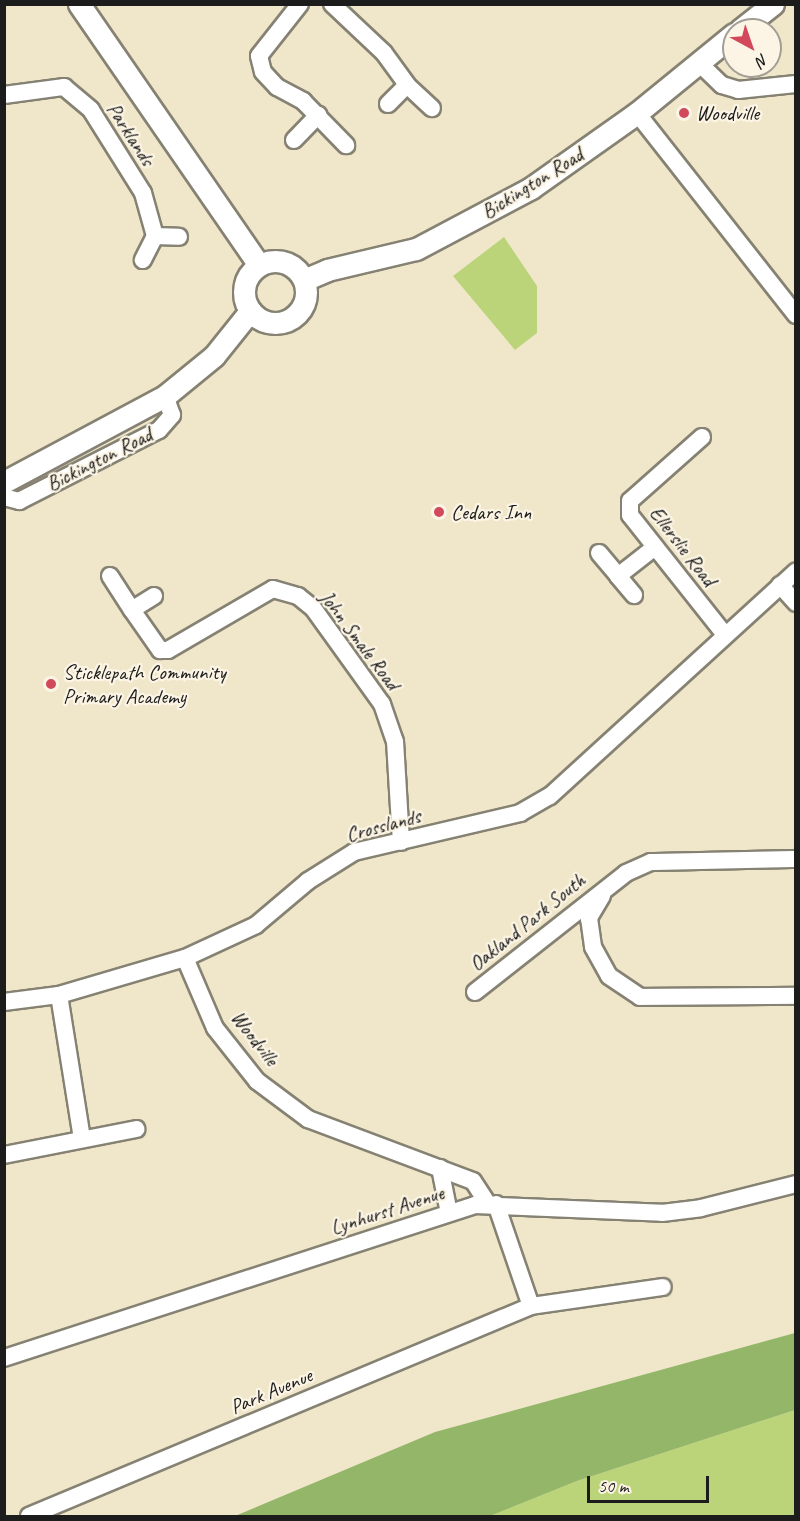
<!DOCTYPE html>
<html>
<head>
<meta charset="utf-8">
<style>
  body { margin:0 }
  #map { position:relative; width:800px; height:1521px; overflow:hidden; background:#f0e7ca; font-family:Caveat,sans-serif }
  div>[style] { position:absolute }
  .green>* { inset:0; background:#bbd479 }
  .forest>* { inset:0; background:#94b669 }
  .roads { filter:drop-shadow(2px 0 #868273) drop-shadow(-2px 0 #868273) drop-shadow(0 2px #868273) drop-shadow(0 -2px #868273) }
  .minor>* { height:16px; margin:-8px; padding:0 8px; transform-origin:8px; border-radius:8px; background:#fff }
  .major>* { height:21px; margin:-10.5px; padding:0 10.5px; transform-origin:10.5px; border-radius:10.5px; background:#fff }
  .major>.ring { margin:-10.5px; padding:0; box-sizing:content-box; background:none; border:21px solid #fff; border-radius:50% }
  .dots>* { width:16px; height:16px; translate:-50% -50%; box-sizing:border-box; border:3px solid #fcf5e5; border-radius:50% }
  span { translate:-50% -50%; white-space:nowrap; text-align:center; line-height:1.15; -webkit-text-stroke:4.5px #fcf5e5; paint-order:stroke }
  .poi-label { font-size:21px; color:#1c1c1c }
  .left { translate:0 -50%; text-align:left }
  .street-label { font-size:21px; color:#1c1c1c }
  .frame { position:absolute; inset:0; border:6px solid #1c1c1c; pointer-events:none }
  .north { position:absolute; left:722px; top:18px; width:60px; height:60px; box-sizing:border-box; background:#fcf5e5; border:2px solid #a29e95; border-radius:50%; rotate:140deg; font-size:16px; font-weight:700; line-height:24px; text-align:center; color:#1c1c1c }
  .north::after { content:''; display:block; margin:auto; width:21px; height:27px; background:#d1495b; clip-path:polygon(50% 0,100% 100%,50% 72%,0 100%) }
  .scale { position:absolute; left:587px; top:1476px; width:122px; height:27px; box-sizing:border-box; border:3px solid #1c1c1c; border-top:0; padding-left:8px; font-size:18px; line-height:21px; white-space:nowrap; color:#1c1c1c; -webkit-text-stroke:4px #fcf5e5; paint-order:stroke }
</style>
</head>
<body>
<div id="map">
  <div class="green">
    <div style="clip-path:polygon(504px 237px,537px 286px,537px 333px,515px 350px,453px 276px)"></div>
    <div style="clip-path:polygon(795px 1410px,795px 1516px,490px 1516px,577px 1481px)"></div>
  </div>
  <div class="forest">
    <div style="clip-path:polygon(795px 1333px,795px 1410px,577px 1481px,490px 1516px,235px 1516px,435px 1432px)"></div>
  </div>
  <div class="roads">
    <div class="minor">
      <div style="left:300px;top:4px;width:66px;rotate:128.3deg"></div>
      <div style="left:259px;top:56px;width:16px;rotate:76deg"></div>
      <div style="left:263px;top:72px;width:21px;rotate:47deg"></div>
      <div style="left:277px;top:87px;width:30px;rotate:28deg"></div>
      <div style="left:303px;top:101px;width:62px;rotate:45.7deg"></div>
      <div style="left:332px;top:4px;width:71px;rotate:43.3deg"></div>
      <div style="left:384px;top:53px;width:39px;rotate:54deg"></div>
      <div style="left:407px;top:85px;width:34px;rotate:43deg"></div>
      <div style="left:698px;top:62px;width:33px;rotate:44deg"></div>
      <div style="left:722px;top:85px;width:17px;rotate:17deg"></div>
      <div style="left:738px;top:90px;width:58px;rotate:-5.9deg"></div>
      <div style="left:4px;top:95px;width:61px;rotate:-7.6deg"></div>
      <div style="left:64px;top:87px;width:35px;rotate:40deg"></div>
      <div style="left:91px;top:110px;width:98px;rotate:57.9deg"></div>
      <div style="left:143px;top:193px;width:45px;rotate:74.4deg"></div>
      <div style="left:155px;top:236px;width:27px;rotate:117deg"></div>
      <div style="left:388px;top:104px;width:27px;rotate:-45deg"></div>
      <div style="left:637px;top:113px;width:257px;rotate:51.8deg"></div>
      <div style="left:294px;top:140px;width:35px;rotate:-46deg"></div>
      <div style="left:155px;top:236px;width:24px;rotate:2deg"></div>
      <div style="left:702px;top:437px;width:96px;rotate:138.4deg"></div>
      <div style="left:630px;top:501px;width:14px;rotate:90deg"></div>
      <div style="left:630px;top:515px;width:153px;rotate:51.6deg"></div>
      <div style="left:4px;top:497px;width:16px;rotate:15deg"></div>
      <div style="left:19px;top:501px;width:157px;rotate:-26.9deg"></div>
      <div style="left:159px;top:430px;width:20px;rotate:-49deg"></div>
      <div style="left:172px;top:415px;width:20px;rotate:-110deg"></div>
      <div style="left:599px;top:553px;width:30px;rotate:50deg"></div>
      <div style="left:618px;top:576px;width:47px;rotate:-38.1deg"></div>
      <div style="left:110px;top:576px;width:40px;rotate:57.1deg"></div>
      <div style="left:618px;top:576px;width:25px;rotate:50deg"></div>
      <div style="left:780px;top:585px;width:24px;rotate:48deg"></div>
      <div style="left:154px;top:596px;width:26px;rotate:148deg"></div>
      <div style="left:132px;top:610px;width:49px;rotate:55deg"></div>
      <div style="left:160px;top:650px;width:8px"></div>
      <div style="left:168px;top:650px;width:121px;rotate:-30.2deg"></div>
      <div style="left:273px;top:589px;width:26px;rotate:16deg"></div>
      <div style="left:298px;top:596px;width:19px;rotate:39deg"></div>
      <div style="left:313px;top:608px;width:118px;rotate:54.3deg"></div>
      <div style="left:382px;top:704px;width:39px;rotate:71deg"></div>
      <div style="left:395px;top:741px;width:101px;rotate:86.6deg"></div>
      <div style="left:602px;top:896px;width:26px;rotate:121deg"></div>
      <div style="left:589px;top:918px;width:29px;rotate:82deg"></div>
      <div style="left:593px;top:947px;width:33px;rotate:61deg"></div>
      <div style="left:609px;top:976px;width:37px;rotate:34deg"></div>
      <div style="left:640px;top:997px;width:156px;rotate:-0.4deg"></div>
      <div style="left:185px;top:958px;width:76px;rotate:66.8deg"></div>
      <div style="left:215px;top:1028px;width:68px;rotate:51.6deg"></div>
      <div style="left:257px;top:1081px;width:64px;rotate:36.7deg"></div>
      <div style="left:308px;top:1119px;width:176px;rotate:20.6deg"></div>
      <div style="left:473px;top:1181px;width:27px;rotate:57deg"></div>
      <div style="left:475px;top:992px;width:192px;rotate:-38.2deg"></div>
      <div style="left:626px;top:873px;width:27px;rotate:-24deg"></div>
      <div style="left:651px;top:862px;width:145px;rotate:-1.2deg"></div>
      <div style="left:59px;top:995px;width:145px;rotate:80.9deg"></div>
      <div style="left:4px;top:1002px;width:55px;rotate:-7.3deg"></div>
      <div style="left:59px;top:995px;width:131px;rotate:-16.4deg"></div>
      <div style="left:185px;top:958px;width:78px;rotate:-24.9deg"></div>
      <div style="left:256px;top:925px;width:68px;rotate:-40.2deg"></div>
      <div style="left:308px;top:881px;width:54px;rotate:-32.2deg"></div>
      <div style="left:354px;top:852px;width:171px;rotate:-13.2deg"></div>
      <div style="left:520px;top:813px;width:34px;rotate:-30deg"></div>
      <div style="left:550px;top:796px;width:333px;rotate:-42.4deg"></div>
      <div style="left:4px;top:1155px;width:135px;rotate:-11.1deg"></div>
      <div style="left:440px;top:1168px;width:46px;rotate:78.7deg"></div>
      <div style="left:496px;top:1204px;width:108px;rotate:71.1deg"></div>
      <div style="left:4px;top:1358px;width:495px;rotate:-18deg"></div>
      <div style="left:475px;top:1205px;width:187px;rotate:2.4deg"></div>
      <div style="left:662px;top:1213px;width:39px;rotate:-7deg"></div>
      <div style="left:701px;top:1208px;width:98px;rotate:-14.2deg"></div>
      <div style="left:29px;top:1516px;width:544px;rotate:-22.7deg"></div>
      <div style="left:531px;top:1306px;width:133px;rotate:-8.2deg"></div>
    </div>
    <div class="major">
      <div style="left:79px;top:4px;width:317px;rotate:55.4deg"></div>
      <div style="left:740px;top:30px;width:42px;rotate:-38.2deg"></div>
      <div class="ring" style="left:244px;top:261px;width:41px;height:41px"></div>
      <div style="left:304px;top:280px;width:25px;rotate:-23deg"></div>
      <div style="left:327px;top:270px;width:91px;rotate:-13.3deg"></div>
      <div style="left:416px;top:249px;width:130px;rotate:-27.9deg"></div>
      <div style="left:531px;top:188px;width:130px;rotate:-35.3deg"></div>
      <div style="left:637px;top:113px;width:125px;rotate:-39.2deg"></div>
      <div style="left:4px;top:482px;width:183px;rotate:-28.1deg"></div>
      <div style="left:165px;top:396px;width:63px;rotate:-39.2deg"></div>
      <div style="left:214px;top:356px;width:58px;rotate:-51.3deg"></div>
    </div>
  </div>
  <div class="dots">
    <div style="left:684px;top:113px;background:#d1495b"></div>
    <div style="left:439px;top:512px;background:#d1495b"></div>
    <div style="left:51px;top:684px;background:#d1495b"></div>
  </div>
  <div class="poi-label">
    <span class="left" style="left:696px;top:113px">Woodville</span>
    <span class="left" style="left:451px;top:512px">Cedars Inn</span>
    <span class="left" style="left:63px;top:684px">Sticklepath Community<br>Primary Academy</span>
  </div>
  <div class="street-label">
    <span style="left:131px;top:134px;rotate:57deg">Parklands</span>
    <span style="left:532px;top:183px;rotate:-32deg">Bickington Road</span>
    <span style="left:99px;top:459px;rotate:-27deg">Bickington Road</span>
    <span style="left:683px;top:546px;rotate:52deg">Ellerslie Road</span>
    <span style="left:360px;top:640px;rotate:53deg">John Smale Road</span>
    <span style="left:383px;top:825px;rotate:-15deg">Crosslands</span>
    <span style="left:527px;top:922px;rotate:-39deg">Oakland Park South</span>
    <span style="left:255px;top:1038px;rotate:52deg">Woodville</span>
    <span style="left:387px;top:1210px;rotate:-18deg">Lynhurst Avenue</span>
    <span style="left:271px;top:1391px;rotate:-23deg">Park Avenue</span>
  </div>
  <div class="frame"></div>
  <div class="north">N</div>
  <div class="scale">50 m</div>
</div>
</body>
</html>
